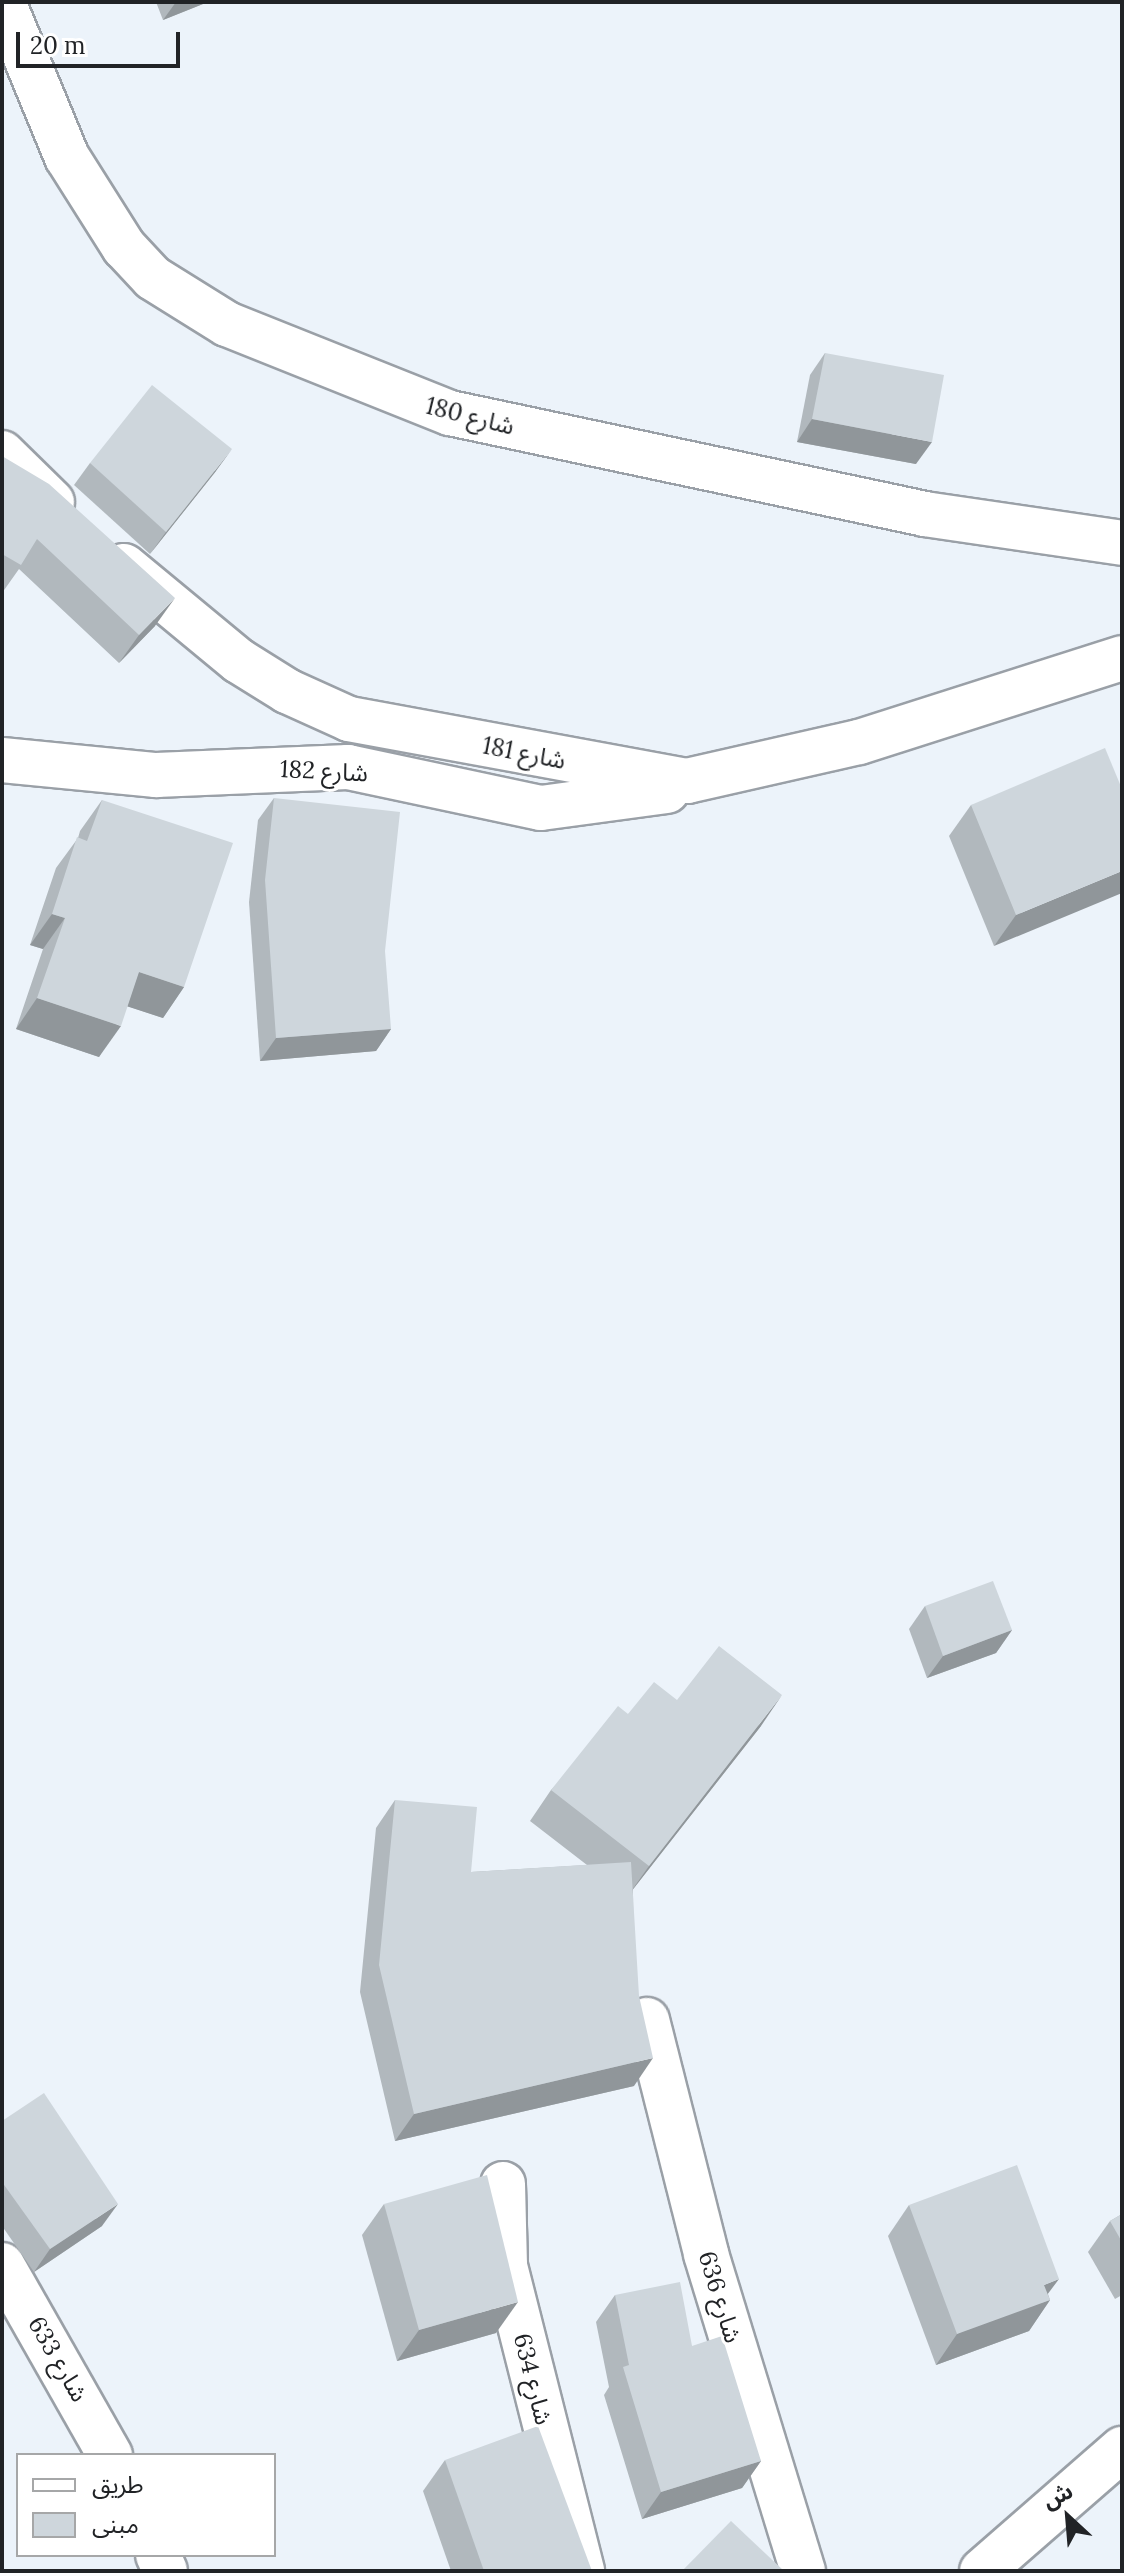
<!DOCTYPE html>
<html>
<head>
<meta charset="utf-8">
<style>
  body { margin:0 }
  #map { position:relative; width:1124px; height:2573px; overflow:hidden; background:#ecf3fa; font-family:Lora,"Noto Sans Arabic",serif }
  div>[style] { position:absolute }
  .roads { filter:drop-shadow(2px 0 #9aa0a7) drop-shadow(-2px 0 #9aa0a7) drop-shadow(0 2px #9aa0a7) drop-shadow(0 -2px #9aa0a7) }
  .street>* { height:44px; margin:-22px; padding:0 22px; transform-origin:22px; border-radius:22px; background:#fff }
  .wall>* { inset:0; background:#b1b8bd }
  .shaded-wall>* { inset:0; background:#90969a }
  .building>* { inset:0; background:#ced6dc }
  span { translate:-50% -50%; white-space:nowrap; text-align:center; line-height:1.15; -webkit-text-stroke:6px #fff; paint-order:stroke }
  .street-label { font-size:24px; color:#212326 }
  .frame { position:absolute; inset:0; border:4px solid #212326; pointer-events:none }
  .legend { position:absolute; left:16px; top:2453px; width:260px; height:104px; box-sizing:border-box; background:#fff; border:2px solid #a6a7a8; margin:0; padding:10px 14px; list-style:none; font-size:24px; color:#212326 }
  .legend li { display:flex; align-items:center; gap:16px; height:40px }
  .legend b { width:40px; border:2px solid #a6a7a8 }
  .north { position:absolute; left:1028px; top:2477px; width:80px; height:80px; -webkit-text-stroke:6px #fff; paint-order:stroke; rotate:334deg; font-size:22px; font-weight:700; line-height:32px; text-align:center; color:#212326 }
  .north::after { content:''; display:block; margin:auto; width:28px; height:36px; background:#212326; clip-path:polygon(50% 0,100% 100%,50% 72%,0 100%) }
  .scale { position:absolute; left:16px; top:32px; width:164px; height:36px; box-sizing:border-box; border:4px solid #212326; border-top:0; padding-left:10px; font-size:24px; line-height:28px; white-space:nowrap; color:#212326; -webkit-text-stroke:6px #fff; paint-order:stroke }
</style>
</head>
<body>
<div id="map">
  <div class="roads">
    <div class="street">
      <div style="left:3px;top:2px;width:168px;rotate:67.6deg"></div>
      <div style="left:67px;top:157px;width:107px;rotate:57.7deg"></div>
      <div style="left:124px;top:247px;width:42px;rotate:46.9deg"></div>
      <div style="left:153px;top:278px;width:87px;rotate:31.9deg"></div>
      <div style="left:227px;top:324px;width:240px;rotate:21.8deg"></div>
      <div style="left:450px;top:413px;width:485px;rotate:12deg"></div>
      <div style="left:924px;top:514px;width:200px;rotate:8.3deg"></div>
      <div style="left:2px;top:453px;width:70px;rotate:44.4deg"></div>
      <div style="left:124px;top:566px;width:149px;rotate:39.6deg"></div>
      <div style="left:239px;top:661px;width:57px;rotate:32deg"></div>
      <div style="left:287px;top:691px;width:68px;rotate:24.3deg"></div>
      <div style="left:349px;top:719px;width:344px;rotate:10.4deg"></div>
      <div style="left:687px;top:781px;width:176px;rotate:-12.8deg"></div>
      <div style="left:859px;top:742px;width:276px;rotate:-17.7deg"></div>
      <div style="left:2px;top:760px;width:155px;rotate:5.6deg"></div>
      <div style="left:156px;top:775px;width:192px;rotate:-2.4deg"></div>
      <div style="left:348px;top:767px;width:197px;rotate:12deg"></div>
      <div style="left:541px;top:808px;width:127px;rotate:-7.7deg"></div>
      <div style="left:647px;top:2020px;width:241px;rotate:75.8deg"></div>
      <div style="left:706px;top:2254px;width:332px;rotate:73deg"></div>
      <div style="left:503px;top:2184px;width:82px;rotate:88.6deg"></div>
      <div style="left:505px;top:2266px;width:315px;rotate:75.8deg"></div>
      <div style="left:2px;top:2265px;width:219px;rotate:60.4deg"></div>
      <div style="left:158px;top:2555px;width:17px;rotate:66deg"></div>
      <div style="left:982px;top:2571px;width:186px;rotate:-41.1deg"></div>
    </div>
  </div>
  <div class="wall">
    <div style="clip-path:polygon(156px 2px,208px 2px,163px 20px)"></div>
    <div style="clip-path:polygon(825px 353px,916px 464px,797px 442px,810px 375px)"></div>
    <div style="clip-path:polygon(2px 456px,155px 626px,119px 663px,19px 569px,2px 593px)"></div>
    <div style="clip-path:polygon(90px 463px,216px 471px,150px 554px,74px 485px)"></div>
    <div style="clip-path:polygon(1122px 789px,994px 946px,949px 836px,971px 805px)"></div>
    <div style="clip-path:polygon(274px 798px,391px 1029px,376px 1051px,260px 1061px,249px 902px,258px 820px)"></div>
    <div style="clip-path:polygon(102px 800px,184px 987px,163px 1018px,127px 1006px,99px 1057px,16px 1029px,43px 949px,30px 945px,56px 868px,78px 838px,80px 831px)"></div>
    <div style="clip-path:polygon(925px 1606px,1012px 1630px,996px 1653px,927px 1678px,909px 1629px)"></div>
    <div style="clip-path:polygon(677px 1700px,761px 1726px,633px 1889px,634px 2086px,395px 2141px,360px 1992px,376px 1828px,395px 1800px,471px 1872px,587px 1865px,530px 1821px,551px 1790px,628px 1714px)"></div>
    <div style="clip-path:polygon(2px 2121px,102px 2226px,34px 2272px,2px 2226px)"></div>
    <div style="clip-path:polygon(384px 2204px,496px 2333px,397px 2361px,362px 2235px)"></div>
    <div style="clip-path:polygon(909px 2205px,1048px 2294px,1050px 2300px,1029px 2331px,936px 2365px,888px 2236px)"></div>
    <div style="clip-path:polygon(1122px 2214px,1122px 2295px,1115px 2299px,1088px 2252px,1110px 2221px)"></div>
    <div style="clip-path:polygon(615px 2295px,692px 2346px,761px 2461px,742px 2488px,642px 2519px,604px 2395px,609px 2387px,596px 2322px)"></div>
    <div style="clip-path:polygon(445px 2460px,592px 2571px,451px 2571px,423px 2491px)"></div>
  </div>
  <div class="shaded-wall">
    <div style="clip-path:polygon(176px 2px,208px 2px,163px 20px)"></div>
    <div style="clip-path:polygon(812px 419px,932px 442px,916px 464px,797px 442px)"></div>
    <div style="clip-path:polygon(232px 449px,216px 471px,150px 554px,166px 532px)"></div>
    <div style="clip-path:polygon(175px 598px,155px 626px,119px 663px,139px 635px)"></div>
    <div style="clip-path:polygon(1122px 871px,1122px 893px,994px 946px,1016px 915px)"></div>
    <div style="clip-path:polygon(52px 914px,65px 918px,43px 949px,30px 945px)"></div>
    <div style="clip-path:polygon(139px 972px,184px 987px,163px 1018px,117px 1003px)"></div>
    <div style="clip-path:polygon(37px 998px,121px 1026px,99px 1057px,16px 1029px)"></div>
    <div style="clip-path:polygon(391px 1029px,376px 1051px,260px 1061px,276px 1038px)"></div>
    <div style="clip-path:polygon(1012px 1630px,996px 1653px,927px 1678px,943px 1656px)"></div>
    <div style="clip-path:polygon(782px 1695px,761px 1726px,627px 1897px,649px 1866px)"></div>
    <div style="clip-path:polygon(653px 2058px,634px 2086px,395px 2141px,414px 2114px)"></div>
    <div style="clip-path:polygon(118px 2204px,102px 2226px,34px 2272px,50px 2249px)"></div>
    <div style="clip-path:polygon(1059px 2279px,1041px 2303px,1050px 2300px,1029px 2331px,936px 2365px,957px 2334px,1044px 2285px)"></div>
    <div style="clip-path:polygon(518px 2302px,496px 2333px,397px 2361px,419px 2330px)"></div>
    <div style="clip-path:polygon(761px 2461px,742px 2488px,642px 2519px,661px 2492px)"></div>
  </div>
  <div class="building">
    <div style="clip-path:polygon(825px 353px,944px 375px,932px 442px,812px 419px)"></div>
    <div style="clip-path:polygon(152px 385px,232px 449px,166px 532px,90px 463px)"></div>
    <div style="clip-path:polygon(2px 456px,49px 484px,175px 598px,139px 635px,37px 539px,21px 565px,2px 554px)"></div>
    <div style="clip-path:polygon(1105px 748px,1122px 789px,1122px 871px,1016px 915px,971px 805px)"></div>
    <div style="clip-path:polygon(274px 798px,400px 812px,385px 951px,391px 1029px,276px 1038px,265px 880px)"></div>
    <div style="clip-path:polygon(102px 800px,233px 843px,184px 987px,139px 972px,121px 1026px,37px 998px,65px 918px,52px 914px,77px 837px,87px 841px)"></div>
    <div style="clip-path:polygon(993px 1581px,1012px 1630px,943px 1656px,925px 1606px)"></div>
    <div style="clip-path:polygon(719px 1646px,782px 1695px,649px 1866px,551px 1790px,618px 1706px,628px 1714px,654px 1682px,677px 1700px)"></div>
    <div style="clip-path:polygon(395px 1800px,477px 1807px,471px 1872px,631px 1862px,639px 1996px,653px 2058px,414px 2114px,379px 1965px)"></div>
    <div style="clip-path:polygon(44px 2093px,118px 2204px,50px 2249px,2px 2182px,2px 2121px)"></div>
    <div style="clip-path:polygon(1017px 2165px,1059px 2279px,1044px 2285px,1050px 2300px,957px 2334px,909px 2205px)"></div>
    <div style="clip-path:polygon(487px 2175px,518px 2302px,419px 2330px,384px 2204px)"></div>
    <div style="clip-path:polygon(1122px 2214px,1122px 2242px,1110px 2221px)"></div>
    <div style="clip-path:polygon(680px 2282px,692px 2346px,722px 2336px,761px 2461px,661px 2492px,623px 2367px,629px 2365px,615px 2295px)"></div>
    <div style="clip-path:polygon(538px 2426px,592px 2571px,484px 2571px,445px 2460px)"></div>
    <div style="clip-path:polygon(731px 2521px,784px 2571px,682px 2571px)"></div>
  </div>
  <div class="street-label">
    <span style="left:470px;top:416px;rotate:14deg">شارع 180</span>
    <span style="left:524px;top:753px;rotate:11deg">شارع 181</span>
    <span style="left:324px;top:771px;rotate:3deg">شارع 182</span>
    <span style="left:720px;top:2297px;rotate:73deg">شارع 636</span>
    <span style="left:58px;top:2359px;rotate:60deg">شارع 633</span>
    <span style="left:533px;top:2379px;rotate:76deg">شارع 634</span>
  </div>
  <div class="frame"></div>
  <ul class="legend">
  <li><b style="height:10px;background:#fff"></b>طريق</li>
  <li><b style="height:22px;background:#ced6dc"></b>مبنى</li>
  </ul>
  <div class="north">ش</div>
  <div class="scale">20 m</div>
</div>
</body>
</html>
